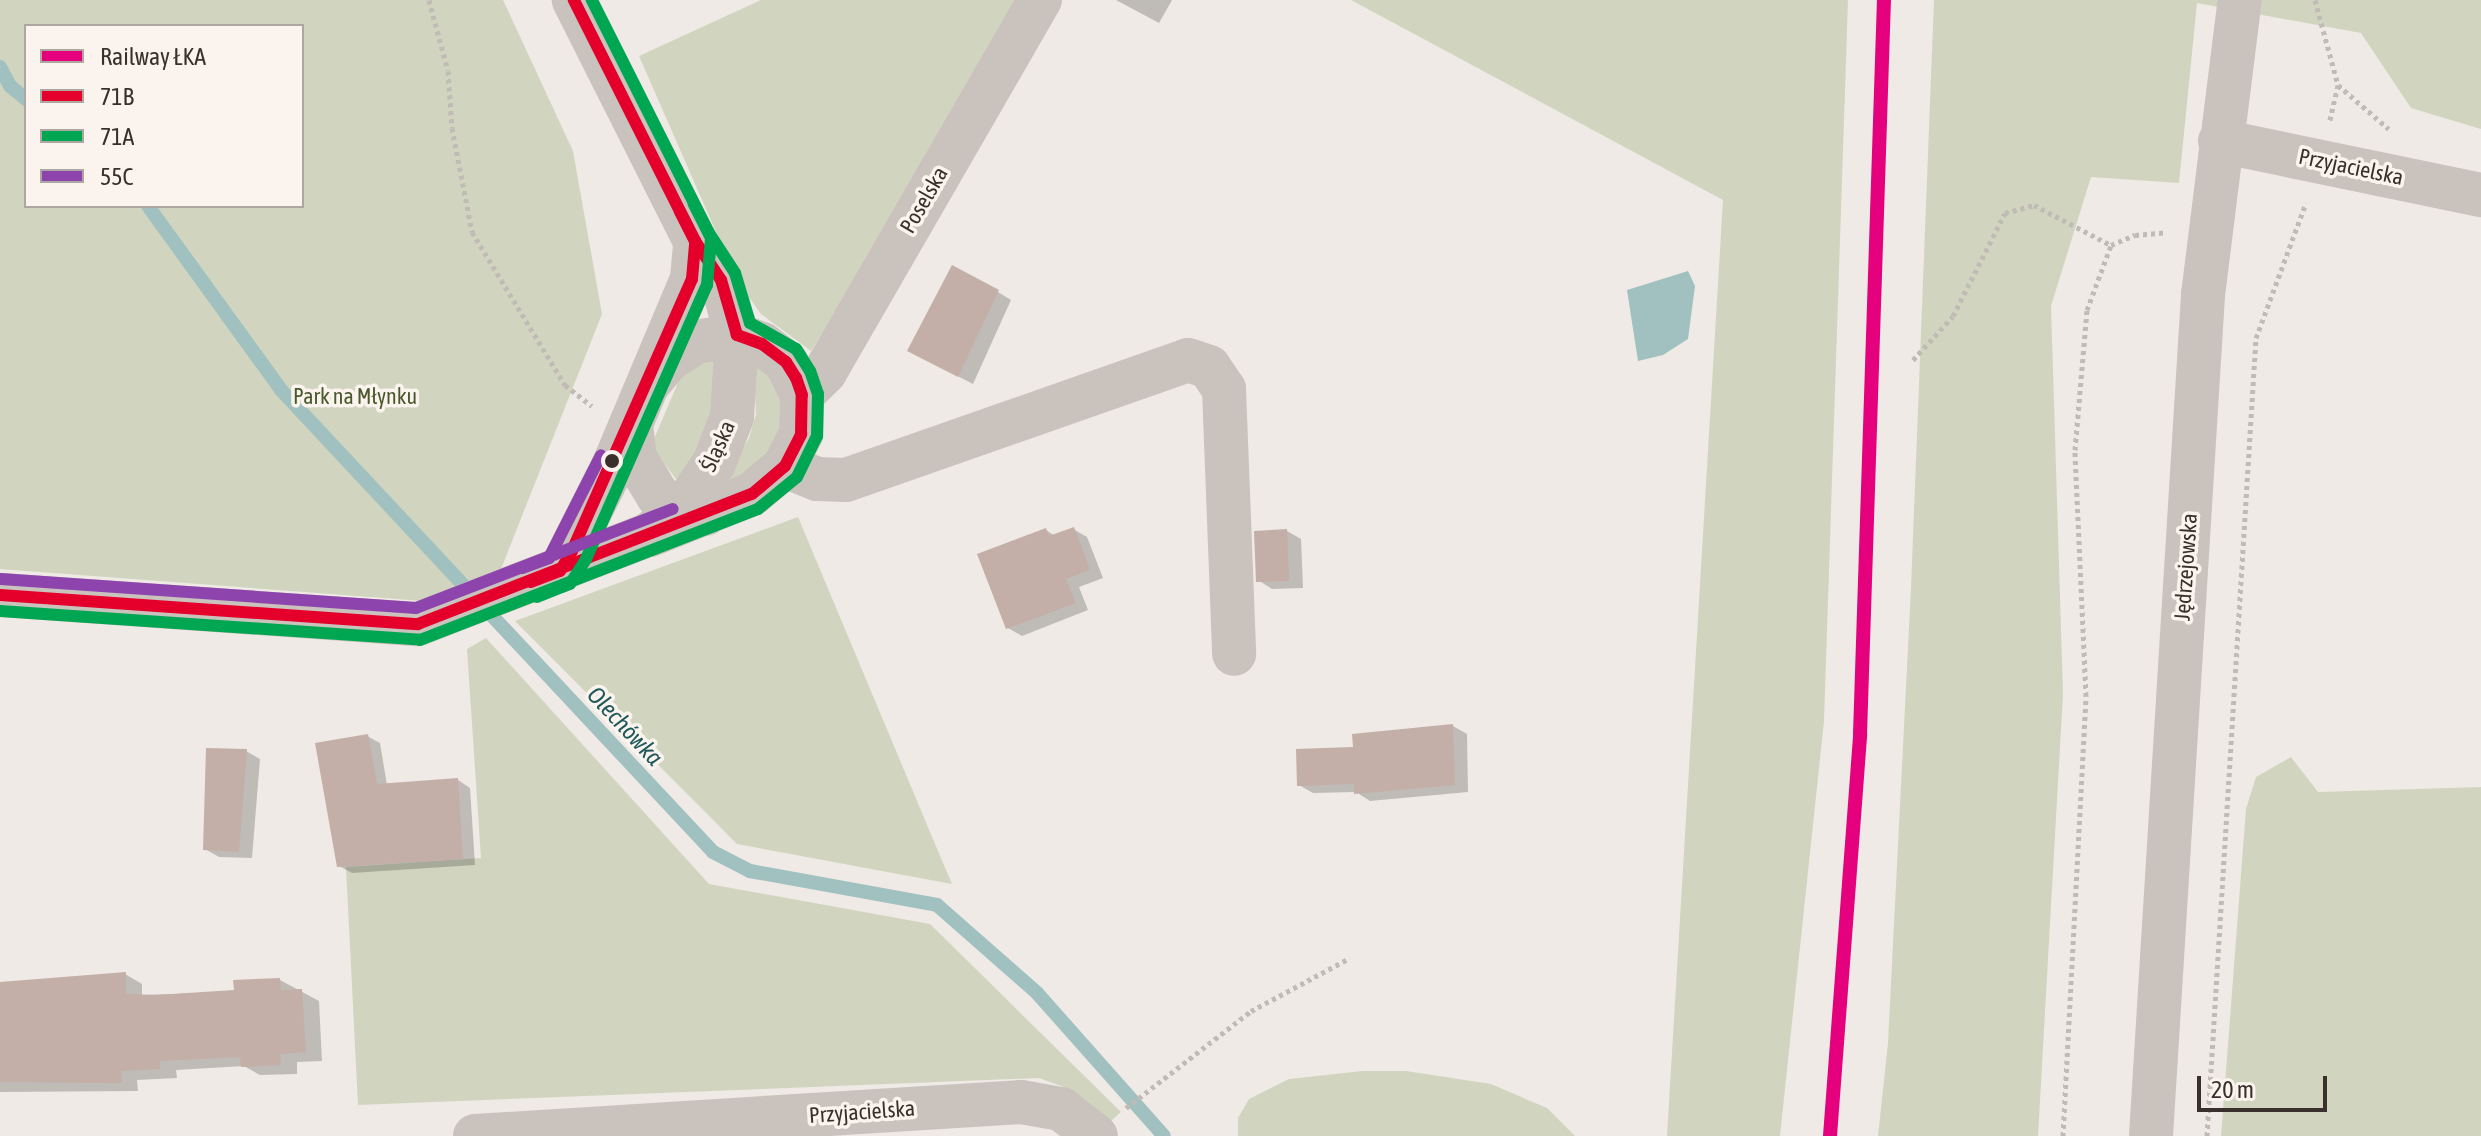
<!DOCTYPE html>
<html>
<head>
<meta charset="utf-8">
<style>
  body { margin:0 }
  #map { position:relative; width:2481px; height:1136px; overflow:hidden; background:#efeae5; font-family:"Asap Condensed",sans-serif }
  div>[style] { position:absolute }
  .green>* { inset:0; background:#d1d5bf }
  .water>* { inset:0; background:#a1c1c1 }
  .shadow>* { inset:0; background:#0003 }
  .stream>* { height:14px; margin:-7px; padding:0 7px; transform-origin:7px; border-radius:7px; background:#a1c1c1 }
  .building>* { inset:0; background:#c3afa7 }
  .path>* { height:5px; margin-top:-2.5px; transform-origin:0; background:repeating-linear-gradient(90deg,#c1bbb6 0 4px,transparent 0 8px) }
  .minor>* { height:44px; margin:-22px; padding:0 22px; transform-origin:22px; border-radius:22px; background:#c9c2bd }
  .tertiary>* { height:44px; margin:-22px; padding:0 22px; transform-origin:22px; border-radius:22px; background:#c9c2bd }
  .bus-1>* { height:12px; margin:-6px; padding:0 6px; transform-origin:6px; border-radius:6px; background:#e4002b }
  .bus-2>* { height:12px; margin:-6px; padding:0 6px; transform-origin:6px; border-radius:6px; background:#00a651 }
  .bus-3>* { height:12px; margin:-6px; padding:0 6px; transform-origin:6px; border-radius:6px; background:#8e44ad }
  .rail-1>* { height:14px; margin:-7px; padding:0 7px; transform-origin:7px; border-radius:7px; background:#e5007d }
  .dots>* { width:22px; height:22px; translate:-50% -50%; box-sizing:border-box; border:4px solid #fbf4ee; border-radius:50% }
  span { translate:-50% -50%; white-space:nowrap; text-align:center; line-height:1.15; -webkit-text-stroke:7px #fbf4ee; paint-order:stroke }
  .street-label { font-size:22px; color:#3a302b }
  .park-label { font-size:22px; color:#4a592e }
  .water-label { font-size:24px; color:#20595c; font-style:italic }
  .legend { position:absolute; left:24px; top:24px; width:280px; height:184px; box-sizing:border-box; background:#fbf4ee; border:2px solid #aea6a0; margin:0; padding:10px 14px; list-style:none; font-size:24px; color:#3a302b }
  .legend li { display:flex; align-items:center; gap:16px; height:40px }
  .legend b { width:40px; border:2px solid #aea6a0 }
  .scale { position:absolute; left:2197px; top:1076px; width:130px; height:36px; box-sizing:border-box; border:4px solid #3a302b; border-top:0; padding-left:10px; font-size:24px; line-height:28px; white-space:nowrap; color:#3a302b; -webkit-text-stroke:6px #fbf4ee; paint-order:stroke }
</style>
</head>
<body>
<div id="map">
  <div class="green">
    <div style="clip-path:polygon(evenodd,0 0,503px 0,573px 151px,602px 314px,499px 574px,423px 601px,0 569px,0 0,26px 26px,302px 26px,302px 206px,26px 206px,26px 26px)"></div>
    <div style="clip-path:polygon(761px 0,1019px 0,985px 68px,811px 351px,761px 314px,738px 282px,639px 56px)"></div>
    <div style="clip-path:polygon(1351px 0,1848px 0,1824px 721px,1780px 1136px,1667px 1136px,1723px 200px)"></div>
    <div style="clip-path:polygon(1934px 0,2481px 0,2481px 129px,2411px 108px,2361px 33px,2197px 3px,2179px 183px,2091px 177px,2051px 306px,2063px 694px,2038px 1136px,1878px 1136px,1888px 1043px,1911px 588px)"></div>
    <div style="clip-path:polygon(721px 355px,705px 443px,679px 483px,651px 446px,680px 378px,687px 368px)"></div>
    <div style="clip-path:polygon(753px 362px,770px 376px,782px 404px,782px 422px,771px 452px,714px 497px,749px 438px,756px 414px)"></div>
    <div style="clip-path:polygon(798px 517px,938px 851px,952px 884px,737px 844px,515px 621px)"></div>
    <div style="clip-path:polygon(486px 638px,709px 884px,930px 924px,1121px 1112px,1111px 1121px,1064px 1087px,1039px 1078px,358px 1105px,346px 867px,481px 858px,467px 649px)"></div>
    <div style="clip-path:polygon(2291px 757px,2318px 792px,2481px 787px,2481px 1136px,2221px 1136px,2246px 809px,2256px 777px)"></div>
    <div style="clip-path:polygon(1363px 1071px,1406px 1071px,1491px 1084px,1547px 1108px,1575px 1136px,1238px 1136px,1238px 1118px,1249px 1099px,1289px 1079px)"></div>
  </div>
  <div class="water">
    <div style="clip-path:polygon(1688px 271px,1695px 286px,1688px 339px,1663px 355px,1638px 361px,1627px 290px)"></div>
  </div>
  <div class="shadow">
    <div style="clip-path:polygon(1116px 0,1172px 0,1159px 23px)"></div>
    <div style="clip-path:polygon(998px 292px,1011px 300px,973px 384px,924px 359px)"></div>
    <div style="clip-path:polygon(1073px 529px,1087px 537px,1103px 578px,1079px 587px,1088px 610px,1022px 636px,1008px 628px,1046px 530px,1055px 536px)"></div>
    <div style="clip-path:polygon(1287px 531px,1301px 539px,1303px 588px,1272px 589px,1258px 580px)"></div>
    <div style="clip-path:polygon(1453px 726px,1467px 734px,1468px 792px,1370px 801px,1356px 792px,1313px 793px,1299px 785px,1355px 749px)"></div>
    <div style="clip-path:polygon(367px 736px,380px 743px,387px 785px,458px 780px,470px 788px,475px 865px,352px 873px,339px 866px)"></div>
    <div style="clip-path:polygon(246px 751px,260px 759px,252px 858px,219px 857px,205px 849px)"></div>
    <div style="clip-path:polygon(125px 974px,142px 984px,142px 995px,236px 992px,280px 980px,319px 1001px,322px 1061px,297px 1062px,297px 1074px,260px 1075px,244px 1066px,176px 1070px,177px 1078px,137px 1080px,138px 1091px,0 1092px,0 983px)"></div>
  </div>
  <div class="stream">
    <div style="left:0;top:67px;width:21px;rotate:62deg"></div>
    <div style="left:10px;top:86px;width:21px;rotate:39deg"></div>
    <div style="left:148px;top:206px;width:227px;rotate:54.1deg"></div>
    <div style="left:281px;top:390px;width:633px;rotate:46.92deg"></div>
    <div style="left:713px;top:852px;width:42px;rotate:27.2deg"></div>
    <div style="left:750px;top:871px;width:190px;rotate:10.3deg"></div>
    <div style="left:937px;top:905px;width:133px;rotate:41.3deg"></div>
    <div style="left:1037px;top:993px;width:191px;rotate:48.4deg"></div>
  </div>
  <div class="building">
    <div style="clip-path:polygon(952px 265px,999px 290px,958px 377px,907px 351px)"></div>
    <div style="clip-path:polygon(1074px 527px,1090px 570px,1066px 579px,1076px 603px,1006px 629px,977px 554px,1046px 528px,1049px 536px)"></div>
    <div style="clip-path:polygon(1287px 529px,1289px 581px,1256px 582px,1254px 531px)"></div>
    <div style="clip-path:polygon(1453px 724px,1455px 785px,1354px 794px,1354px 784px,1297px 786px,1296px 749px,1353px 747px,1352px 734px)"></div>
    <div style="clip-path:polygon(368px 734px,377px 784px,458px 778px,463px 859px,337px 867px,315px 743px)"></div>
    <div style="clip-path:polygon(206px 748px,247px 749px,239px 852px,203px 850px)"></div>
    <div style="clip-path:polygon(126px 972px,126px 994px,156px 995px,234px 990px,233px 980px,280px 978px,281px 990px,302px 989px,306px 1052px,280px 1054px,281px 1065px,241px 1067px,240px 1057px,160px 1061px,160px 1069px,121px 1071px,122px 1083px,0 1082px,0 982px)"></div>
  </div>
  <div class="path">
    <div style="left:429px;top:0;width:73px;rotate:75deg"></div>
    <div style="left:448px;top:71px;width:57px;rotate:86deg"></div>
    <div style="left:452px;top:128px;width:106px;rotate:79.1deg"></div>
    <div style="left:472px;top:232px;width:179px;rotate:58.7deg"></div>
    <div style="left:565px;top:385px;width:34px;rotate:38deg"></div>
    <div style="left:2315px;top:0;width:88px;rotate:74.9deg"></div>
    <div style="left:2338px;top:85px;width:37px;rotate:103deg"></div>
    <div style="left:2338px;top:85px;width:67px;rotate:40.8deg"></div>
    <div style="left:1913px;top:360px;width:59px;rotate:-47.7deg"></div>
    <div style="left:1953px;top:316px;width:115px;rotate:-63.2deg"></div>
    <div style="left:2005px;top:213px;width:30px;rotate:-15deg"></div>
    <div style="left:2034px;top:205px;width:87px;rotate:27.5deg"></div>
    <div style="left:1126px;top:1108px;width:158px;rotate:-37.8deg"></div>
    <div style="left:1251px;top:1011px;width:112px;rotate:-28.2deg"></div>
    <div style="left:2063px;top:1136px;width:441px;rotate:-87deg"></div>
    <div style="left:2086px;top:696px;width:246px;rotate:-92.6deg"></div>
    <div style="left:2075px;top:450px;width:141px;rotate:-85.1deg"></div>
    <div style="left:2087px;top:310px;width:69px;rotate:-69.7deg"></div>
    <div style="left:2111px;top:245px;width:26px;rotate:-23deg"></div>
    <div style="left:2135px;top:235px;width:32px;rotate:-5deg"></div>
    <div style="left:2207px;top:1136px;width:800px;rotate:-86.49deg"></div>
    <div style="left:2256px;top:338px;width:144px;rotate:-69.7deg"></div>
  </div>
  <div class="minor">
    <div style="left:2220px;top:141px;width:267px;rotate:11.7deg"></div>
    <div style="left:649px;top:383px;width:30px;rotate:-50deg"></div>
    <div style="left:668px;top:360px;width:33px;rotate:-33deg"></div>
    <div style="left:696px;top:342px;width:42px;rotate:-9.7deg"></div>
    <div style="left:737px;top:335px;width:27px;rotate:20deg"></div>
    <div style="left:762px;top:344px;width:30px;rotate:37deg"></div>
    <div style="left:786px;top:362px;width:37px;rotate:64deg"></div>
    <div style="left:802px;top:395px;width:39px;rotate:91deg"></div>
    <div style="left:801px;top:434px;width:36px;rotate:117deg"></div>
    <div style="left:785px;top:466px;width:43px;rotate:139.7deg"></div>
    <div style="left:752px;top:494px;width:110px;rotate:158.1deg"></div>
    <div style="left:802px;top:395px;width:33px;rotate:-45deg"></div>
    <div style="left:825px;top:372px;width:430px;rotate:-60deg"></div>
    <div style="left:631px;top:425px;width:33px;rotate:83deg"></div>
    <div style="left:635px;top:458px;width:44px;rotate:58.8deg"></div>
    <div style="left:658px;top:496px;width:24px;rotate:33deg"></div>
    <div style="left:678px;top:509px;width:28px;rotate:10deg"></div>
    <div style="left:785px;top:466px;width:35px;rotate:22deg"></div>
    <div style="left:817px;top:479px;width:29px;rotate:2deg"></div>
    <div style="left:846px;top:480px;width:362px;rotate:-19.3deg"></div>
    <div style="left:1188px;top:360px;width:22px;rotate:18deg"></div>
    <div style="left:1209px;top:367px;width:27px;rotate:56deg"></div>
    <div style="left:1224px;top:389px;width:265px;rotate:87.8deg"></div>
    <div style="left:475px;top:1136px;width:547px;rotate:-3.56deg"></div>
    <div style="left:1021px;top:1102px;width:41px;rotate:9.9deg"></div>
    <div style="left:1061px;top:1109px;width:44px;rotate:37.6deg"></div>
    <div style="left:2151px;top:1136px;width:843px;rotate:-86.46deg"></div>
    <div style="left:2203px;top:295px;width:297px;rotate:-82.9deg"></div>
  </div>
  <div class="tertiary">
    <div style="left:560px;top:571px;width:122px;rotate:-63.2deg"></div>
    <div style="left:615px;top:462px;width:199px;rotate:-67.2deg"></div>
    <div style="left:692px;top:279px;width:38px;rotate:-85deg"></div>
    <div style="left:0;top:595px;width:419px;rotate:4deg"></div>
    <div style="left:418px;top:624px;width:247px;rotate:-21.2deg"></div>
    <div style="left:648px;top:535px;width:48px;rotate:-38.3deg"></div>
    <div style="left:686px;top:505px;width:50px;rotate:-56.3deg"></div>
    <div style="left:714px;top:463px;width:49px;rotate:-68.6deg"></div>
    <div style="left:732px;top:417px;width:82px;rotate:-86.5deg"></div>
    <div style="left:737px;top:335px;width:57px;rotate:-106.2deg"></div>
    <div style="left:721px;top:280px;width:47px;rotate:-123.7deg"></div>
    <div style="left:695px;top:241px;width:270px;rotate:-116.7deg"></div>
  </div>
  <div class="bus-1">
    <div style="left:531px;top:582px;width:31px;rotate:-21deg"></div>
    <div style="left:560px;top:571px;width:23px;rotate:-59deg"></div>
    <div style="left:572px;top:551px;width:297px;rotate:-66.2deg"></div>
    <div style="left:692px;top:279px;width:38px;rotate:-85deg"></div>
    <div style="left:695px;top:241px;width:34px;rotate:-117deg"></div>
    <div style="left:0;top:595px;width:419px;rotate:4deg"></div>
    <div style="left:418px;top:624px;width:358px;rotate:-21.3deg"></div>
    <div style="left:752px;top:494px;width:43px;rotate:-40.3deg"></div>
    <div style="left:785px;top:466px;width:36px;rotate:-63deg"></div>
    <div style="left:801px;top:434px;width:39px;rotate:-89deg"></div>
    <div style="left:802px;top:395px;width:18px;rotate:-109deg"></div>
    <div style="left:796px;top:378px;width:19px;rotate:-122deg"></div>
    <div style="left:786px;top:362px;width:30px;rotate:-143deg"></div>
    <div style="left:762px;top:344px;width:27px;rotate:-160deg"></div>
    <div style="left:737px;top:335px;width:57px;rotate:-106.2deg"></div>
    <div style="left:721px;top:280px;width:47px;rotate:-123.7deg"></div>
    <div style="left:695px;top:241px;width:270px;rotate:-116.7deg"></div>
  </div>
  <div class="bus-2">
    <div style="left:537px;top:597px;width:35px;rotate:-22deg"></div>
    <div style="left:570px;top:584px;width:30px;rotate:-57deg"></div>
    <div style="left:586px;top:559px;width:300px;rotate:-66.2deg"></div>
    <div style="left:707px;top:285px;width:47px;rotate:-85.1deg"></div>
    <div style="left:711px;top:238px;width:38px;rotate:-117deg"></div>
    <div style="left:0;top:611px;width:421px;rotate:3.9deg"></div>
    <div style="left:420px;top:640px;width:362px;rotate:-21.2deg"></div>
    <div style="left:758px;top:509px;width:50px;rotate:-39.4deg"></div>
    <div style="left:797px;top:477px;width:46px;rotate:-64deg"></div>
    <div style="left:817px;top:436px;width:42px;rotate:-88.6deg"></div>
    <div style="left:818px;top:394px;width:24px;rotate:-109deg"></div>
    <div style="left:810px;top:371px;width:26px;rotate:-122deg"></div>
    <div style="left:796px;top:349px;width:53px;rotate:-150.5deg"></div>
    <div style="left:750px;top:323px;width:52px;rotate:-106.7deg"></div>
    <div style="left:735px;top:273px;width:48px;rotate:-123deg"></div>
    <div style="left:709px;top:233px;width:261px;rotate:-116.7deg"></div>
  </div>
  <div class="bus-3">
    <div style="left:522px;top:568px;width:29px;rotate:-20deg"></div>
    <div style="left:549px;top:558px;width:115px;rotate:-63.2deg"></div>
    <div style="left:1px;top:579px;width:416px;rotate:4deg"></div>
    <div style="left:416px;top:608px;width:275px;rotate:-21.1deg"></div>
  </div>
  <div class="rail-1">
    <div style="left:1830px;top:1136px;width:403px;rotate:-85.7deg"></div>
    <div style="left:1860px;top:734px;width:734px;rotate:-88.13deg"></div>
  </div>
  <div class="dots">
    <div style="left:612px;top:461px;background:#3a302b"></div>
  </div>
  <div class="street-label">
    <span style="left:2351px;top:167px;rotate:12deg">Przyjacielska</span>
    <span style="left:924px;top:200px;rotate:-60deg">Poselska</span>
    <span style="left:718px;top:446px;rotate:-66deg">Śląska</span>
    <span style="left:2186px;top:567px;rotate:-86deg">Jędrzejowska</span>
    <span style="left:862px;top:1112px;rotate:-4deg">Przyjacielska</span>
  </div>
  <div class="park-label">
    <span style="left:355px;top:397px">Park na Młynku</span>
  </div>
  <div class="water-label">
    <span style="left:625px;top:726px;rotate:47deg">Olechówka</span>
  </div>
  <ul class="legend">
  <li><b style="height:10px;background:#e5007d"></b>Railway ŁKA</li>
  <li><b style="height:10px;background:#e4002b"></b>71B</li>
  <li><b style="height:10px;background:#00a651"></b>71A</li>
  <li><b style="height:10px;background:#8e44ad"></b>55C</li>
  </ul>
  <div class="scale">20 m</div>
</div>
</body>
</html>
